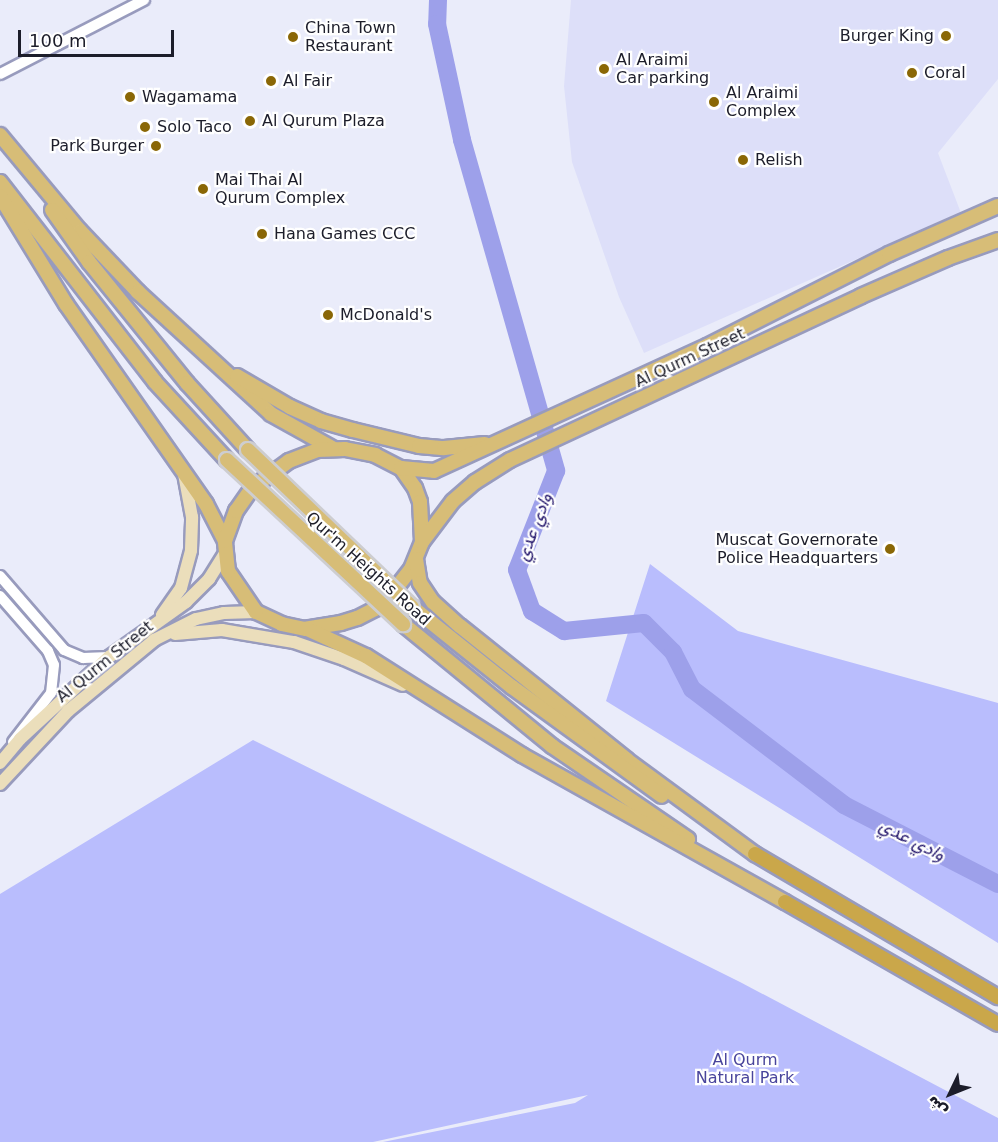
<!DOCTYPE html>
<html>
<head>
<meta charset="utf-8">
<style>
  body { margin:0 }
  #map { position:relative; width:998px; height:1142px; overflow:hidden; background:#eaecfa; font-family:"DejaVu Sans",Vazirmatn,sans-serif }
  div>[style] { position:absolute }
  .built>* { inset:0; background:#dddff9 }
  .green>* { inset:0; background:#b9bdfd }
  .river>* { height:18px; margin:-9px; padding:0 9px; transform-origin:9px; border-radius:9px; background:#9da0ea }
  .roads { filter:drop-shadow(2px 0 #989bbd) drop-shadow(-2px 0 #989bbd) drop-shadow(0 2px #989bbd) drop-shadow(0 -2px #989bbd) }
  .tertiary>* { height:10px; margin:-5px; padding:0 5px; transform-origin:5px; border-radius:5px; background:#fff }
  .secondary>* { height:12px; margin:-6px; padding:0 6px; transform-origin:6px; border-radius:6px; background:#ebdebb }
  .primary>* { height:14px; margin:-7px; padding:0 7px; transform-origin:7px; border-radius:7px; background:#d7bd77 }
  .trunk>* { height:14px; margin:-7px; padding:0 7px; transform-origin:7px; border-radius:7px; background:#caa74a }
  .bridges { filter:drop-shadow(2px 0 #cdcdd0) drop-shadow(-2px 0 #cdcdd0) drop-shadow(0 2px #cdcdd0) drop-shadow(0 -2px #cdcdd0) }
  .primary-bridge>* { height:14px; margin:-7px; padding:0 7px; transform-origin:7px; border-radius:7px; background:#d7bd77 }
  .dots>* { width:16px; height:16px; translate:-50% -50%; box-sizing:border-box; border:3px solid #fff; border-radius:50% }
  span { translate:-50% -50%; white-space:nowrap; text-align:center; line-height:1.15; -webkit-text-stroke:4.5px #fff; paint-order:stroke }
  .poi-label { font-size:16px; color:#1c1d2a }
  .left { translate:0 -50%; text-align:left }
  .right { translate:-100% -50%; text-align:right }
  .street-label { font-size:16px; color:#1c1d2a }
  .park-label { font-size:16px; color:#49459c }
  .water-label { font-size:18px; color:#281b6f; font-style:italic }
  .north { position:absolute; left:920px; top:1064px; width:60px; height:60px; -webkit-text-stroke:4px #fff; paint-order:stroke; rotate:227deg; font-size:16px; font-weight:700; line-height:24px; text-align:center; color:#1c1d2a }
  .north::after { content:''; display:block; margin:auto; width:21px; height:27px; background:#1c1d2a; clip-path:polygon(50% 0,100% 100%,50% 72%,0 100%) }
  .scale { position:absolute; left:18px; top:30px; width:156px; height:27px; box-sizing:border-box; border:3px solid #1c1d2a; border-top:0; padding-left:8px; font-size:18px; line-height:21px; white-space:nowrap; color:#1c1d2a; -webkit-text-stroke:4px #fff; paint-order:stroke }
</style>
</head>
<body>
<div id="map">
  <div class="built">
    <div style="clip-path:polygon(571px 0,998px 0,998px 79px,938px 153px,961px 213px,644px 353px,619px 297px,572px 162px,564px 86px)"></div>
  </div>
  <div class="green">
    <div style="clip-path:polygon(650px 564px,738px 631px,998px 703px,998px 943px,606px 701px)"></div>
    <div style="clip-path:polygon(253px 740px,740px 982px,998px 1118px,998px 1142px,383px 1142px,575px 1103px,588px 1095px,373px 1142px,0 1142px,0 894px)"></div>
  </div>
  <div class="river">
    <div style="left:438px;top:0;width:24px;rotate:92deg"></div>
    <div style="left:437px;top:24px;width:119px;rotate:77.8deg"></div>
    <div style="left:462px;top:140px;width:344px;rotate:74.1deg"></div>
    <div style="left:556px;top:471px;width:106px;rotate:111.5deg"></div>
    <div style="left:517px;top:570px;width:44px;rotate:69.9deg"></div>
    <div style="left:532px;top:611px;width:38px;rotate:32deg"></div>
    <div style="left:564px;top:631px;width:80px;rotate:-5.7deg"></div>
    <div style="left:644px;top:623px;width:41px;rotate:45deg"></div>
    <div style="left:673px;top:652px;width:42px;rotate:62.8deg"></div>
    <div style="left:692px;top:689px;width:191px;rotate:37.3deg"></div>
    <div style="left:844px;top:805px;width:173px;rotate:27.2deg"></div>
  </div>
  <div class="roads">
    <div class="tertiary">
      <div style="left:0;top:74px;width:162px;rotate:-27.2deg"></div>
      <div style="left:0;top:576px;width:98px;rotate:49.1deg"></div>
      <div style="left:64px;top:650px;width:21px;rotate:23deg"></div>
      <div style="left:83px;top:658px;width:26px;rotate:-2deg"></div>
      <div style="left:0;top:596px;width:73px;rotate:48.9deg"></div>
      <div style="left:48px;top:651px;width:15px;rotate:67deg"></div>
      <div style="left:54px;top:665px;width:28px;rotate:96deg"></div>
      <div style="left:51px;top:693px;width:62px;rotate:127.8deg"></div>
    </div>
    <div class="secondary">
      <div style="left:162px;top:615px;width:33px;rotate:-55deg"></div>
      <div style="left:181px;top:588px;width:39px;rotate:-75deg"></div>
      <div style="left:191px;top:550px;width:33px;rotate:-88deg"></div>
      <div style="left:192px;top:517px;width:44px;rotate:-100.5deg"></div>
      <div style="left:175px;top:634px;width:47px;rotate:-4.9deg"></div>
      <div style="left:222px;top:630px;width:73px;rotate:9.5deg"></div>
      <div style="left:294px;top:642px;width:53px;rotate:18.8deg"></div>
      <div style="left:344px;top:659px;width:64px;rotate:23.8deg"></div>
      <div style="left:0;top:763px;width:31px;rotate:-50deg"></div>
      <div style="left:20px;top:739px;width:121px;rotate:-42.7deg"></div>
      <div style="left:109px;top:657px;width:95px;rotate:-35.5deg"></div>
      <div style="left:186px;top:602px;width:33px;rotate:-45deg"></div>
      <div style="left:209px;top:579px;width:28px;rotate:-58deg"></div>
      <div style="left:0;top:784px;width:100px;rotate:-47deg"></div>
      <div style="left:68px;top:711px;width:112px;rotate:-39.5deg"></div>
      <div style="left:154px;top:640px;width:47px;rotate:-26.6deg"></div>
      <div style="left:196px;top:619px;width:29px;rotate:-12deg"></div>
      <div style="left:224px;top:613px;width:32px;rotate:-2deg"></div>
    </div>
    <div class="primary">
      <div style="left:0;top:135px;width:125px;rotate:50.2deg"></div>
      <div style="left:80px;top:231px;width:84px;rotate:46.4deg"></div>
      <div style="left:138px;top:292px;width:180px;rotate:42.5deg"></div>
      <div style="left:271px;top:414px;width:70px;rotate:29.1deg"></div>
      <div style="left:0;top:182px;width:253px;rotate:52.2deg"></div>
      <div style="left:155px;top:382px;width:106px;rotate:47.3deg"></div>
      <div style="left:0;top:196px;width:127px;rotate:58.6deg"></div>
      <div style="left:66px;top:304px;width:244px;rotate:55deg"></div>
      <div style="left:206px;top:504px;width:42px;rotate:62.8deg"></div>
      <div style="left:52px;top:210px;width:64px;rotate:54.6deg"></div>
      <div style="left:89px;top:262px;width:156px;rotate:51deg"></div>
      <div style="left:187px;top:383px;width:91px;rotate:47.7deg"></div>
      <div style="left:237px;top:376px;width:61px;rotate:30.3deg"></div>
      <div style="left:290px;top:407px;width:34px;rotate:24deg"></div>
      <div style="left:321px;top:421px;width:33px;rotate:16deg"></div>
      <div style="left:353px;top:430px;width:68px;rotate:13.6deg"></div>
      <div style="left:419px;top:446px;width:25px;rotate:5deg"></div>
      <div style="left:444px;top:448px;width:41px;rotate:-5.6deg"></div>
      <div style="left:401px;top:468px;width:24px;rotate:55deg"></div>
      <div style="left:415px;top:488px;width:15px;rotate:70deg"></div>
      <div style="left:420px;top:502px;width:40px;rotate:87.1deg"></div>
      <div style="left:422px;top:542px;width:29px;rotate:112deg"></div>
      <div style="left:411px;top:569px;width:34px;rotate:128deg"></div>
      <div style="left:390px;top:596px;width:18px;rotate:137deg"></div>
      <div style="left:377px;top:608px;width:22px;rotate:153deg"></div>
      <div style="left:357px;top:618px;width:17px;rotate:163deg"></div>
      <div style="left:341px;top:623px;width:36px;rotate:171deg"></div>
      <div style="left:305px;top:629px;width:24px;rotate:-168deg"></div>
      <div style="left:282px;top:624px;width:29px;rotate:-155deg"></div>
      <div style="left:256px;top:612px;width:50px;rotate:-124.3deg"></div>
      <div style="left:228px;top:571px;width:30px;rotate:-96deg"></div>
      <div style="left:225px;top:541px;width:32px;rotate:-70deg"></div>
      <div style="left:236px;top:511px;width:28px;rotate:-55deg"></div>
      <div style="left:252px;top:488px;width:46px;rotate:-36.1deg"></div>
      <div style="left:289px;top:461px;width:30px;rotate:-21deg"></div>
      <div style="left:317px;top:450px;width:28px;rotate:-2deg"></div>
      <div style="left:345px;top:449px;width:31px;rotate:11deg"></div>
      <div style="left:375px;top:455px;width:29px;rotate:27deg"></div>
      <div style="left:401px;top:468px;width:33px;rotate:5deg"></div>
      <div style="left:434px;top:471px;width:300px;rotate:-24.6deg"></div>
      <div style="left:707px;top:346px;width:204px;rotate:-26.8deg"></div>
      <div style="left:889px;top:254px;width:119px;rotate:-23.8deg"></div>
      <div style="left:422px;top:542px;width:51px;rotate:-52.9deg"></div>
      <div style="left:453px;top:501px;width:29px;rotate:-41deg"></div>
      <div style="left:475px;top:482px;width:41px;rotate:-32.2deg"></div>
      <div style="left:510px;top:460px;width:387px;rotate:-25deg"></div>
      <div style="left:861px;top:296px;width:95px;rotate:-23.6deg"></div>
      <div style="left:948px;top:258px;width:53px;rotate:-19.8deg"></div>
      <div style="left:416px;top:559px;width:24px;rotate:81deg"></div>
      <div style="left:420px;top:583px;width:23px;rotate:56deg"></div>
      <div style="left:433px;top:602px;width:36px;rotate:42deg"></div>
      <div style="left:460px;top:626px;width:214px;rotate:38.7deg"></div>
      <div style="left:627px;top:760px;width:159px;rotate:36.3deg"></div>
      <div style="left:412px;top:607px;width:128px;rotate:38.7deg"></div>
      <div style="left:512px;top:687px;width:185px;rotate:36deg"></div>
      <div style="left:403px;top:624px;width:193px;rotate:39.3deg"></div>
      <div style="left:552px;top:746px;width:165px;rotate:34.4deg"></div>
      <div style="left:307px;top:629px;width:65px;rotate:24.6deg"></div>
      <div style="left:366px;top:656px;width:185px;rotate:32.4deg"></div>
      <div style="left:522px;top:755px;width:301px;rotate:29.2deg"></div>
    </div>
    <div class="trunk">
      <div style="left:755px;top:854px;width:282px;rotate:30.5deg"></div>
      <div style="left:785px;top:902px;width:245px;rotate:29.8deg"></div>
    </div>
  </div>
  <div class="bridges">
    <div class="primary-bridge">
      <div style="left:248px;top:450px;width:227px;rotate:43.8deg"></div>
      <div style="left:227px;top:460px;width:241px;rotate:43deg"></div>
    </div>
  </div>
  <div class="dots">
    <div style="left:946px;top:36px;background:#8a6706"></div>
    <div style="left:293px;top:37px;background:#8a6706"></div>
    <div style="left:604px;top:69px;background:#8a6706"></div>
    <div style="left:912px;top:73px;background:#8a6706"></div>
    <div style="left:271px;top:81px;background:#8a6706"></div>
    <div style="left:130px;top:97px;background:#8a6706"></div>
    <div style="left:714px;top:102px;background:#8a6706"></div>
    <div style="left:250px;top:121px;background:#8a6706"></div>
    <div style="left:145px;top:127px;background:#8a6706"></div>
    <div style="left:156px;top:146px;background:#8a6706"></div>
    <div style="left:743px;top:160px;background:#8a6706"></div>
    <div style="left:203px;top:189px;background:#8a6706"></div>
    <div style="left:262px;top:234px;background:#8a6706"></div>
    <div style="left:328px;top:315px;background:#8a6706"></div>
    <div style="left:890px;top:549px;background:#8a6706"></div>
  </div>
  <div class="poi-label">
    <span class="left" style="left:305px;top:37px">China Town<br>Restaurant</span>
    <span class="right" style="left:934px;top:36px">Burger King</span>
    <span class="left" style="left:616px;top:69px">Al Araimi<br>Car parking</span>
    <span class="left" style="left:924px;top:73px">Coral</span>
    <span class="left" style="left:283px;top:81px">Al Fair</span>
    <span class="left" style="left:726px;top:102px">Al Araimi<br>Complex</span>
    <span class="left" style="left:142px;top:97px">Wagamama</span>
    <span class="left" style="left:262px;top:121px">Al Qurum Plaza</span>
    <span class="left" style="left:157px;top:127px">Solo Taco</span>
    <span class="right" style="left:144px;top:146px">Park Burger</span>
    <span class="left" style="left:755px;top:160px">Relish</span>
    <span class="left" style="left:215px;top:189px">Mai Thai Al<br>Qurum Complex</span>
    <span class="left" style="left:274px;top:234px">Hana Games CCC</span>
    <span class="left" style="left:340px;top:315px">McDonald's</span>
    <span class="right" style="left:878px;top:549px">Muscat Governorate<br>Police Headquarters</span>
  </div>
  <div class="street-label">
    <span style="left:690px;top:358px;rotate:-25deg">Al Qurm Street</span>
    <span style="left:368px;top:569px;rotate:42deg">Qur'm Heights Road</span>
    <span style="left:105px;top:662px;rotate:-39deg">Al Qurm Street</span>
  </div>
  <div class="park-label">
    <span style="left:745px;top:1069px">Al Qurm<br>Natural Park</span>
  </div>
  <div class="water-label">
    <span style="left:534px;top:527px;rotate:-69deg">وادي عدي</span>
    <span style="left:912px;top:840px;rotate:27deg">وادي عدي</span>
  </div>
  <div class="north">ش</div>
  <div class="scale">100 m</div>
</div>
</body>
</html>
